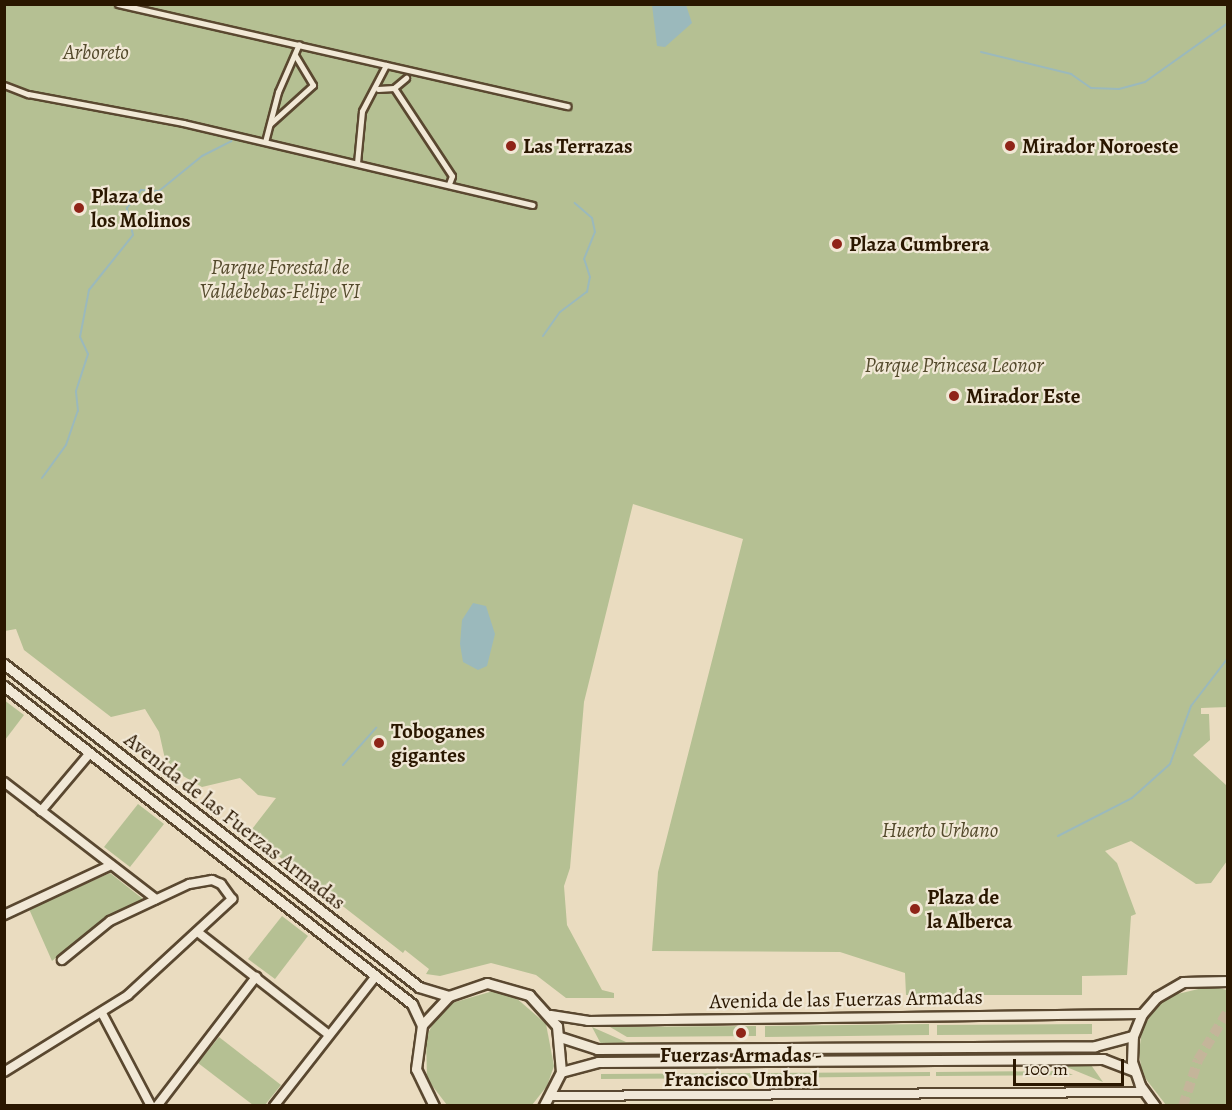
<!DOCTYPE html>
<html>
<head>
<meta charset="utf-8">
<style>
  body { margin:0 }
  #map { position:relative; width:1232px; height:1110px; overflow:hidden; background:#eadcc0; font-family:Alegreya,serif }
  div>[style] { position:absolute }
  .green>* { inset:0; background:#b5c093 }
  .water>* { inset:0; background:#9bb9bc }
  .stream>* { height:2px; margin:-1px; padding:0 1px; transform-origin:1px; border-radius:1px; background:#9bb9bc }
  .secondary-tunnel>* { height:10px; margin-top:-5px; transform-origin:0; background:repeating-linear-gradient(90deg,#c4b59a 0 10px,transparent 0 15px) }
  .roads { filter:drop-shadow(2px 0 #5a4830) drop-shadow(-2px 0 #5a4830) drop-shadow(0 2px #5a4830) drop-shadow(0 -2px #5a4830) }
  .pedestrian>* { height:5px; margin:-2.5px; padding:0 2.5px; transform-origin:2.5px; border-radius:2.5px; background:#f1e8d6 }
  .minor>* { height:8px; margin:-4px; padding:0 4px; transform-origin:4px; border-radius:4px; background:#f1e8d6 }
  .tertiary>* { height:9px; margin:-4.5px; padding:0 4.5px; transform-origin:4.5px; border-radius:4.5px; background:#f1e8d6 }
  .dots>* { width:16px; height:16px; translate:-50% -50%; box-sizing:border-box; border:3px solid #f1e8d6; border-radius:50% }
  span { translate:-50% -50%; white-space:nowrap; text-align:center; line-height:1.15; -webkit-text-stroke:4.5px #f1e8d6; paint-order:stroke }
  .park-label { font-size:21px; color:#544a2c; font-style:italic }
  .poi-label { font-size:21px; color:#2a1700; font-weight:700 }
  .left { translate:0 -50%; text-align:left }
  .street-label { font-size:21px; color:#2a1700 }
  .frame { position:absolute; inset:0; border:6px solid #2a1700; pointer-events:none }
  .scale { position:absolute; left:1013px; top:1059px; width:111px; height:27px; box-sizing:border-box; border:3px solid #2a1700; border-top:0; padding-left:8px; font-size:18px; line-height:21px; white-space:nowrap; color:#2a1700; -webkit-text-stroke:4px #f1e8d6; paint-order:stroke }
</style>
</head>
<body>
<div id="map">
  <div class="green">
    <div style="clip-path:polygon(4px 5px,1227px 5px,1228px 707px,1201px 708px,1201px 714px,1209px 714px,1210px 740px,1193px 755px,1226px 785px,1227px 861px,1211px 883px,1196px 884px,1131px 841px,1105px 851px,1117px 863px,1136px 914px,1131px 916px,1127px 975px,1082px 976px,1082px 995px,906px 995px,905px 973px,840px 952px,652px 951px,658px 872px,743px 539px,633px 504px,584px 702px,570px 868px,564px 886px,567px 925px,602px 990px,614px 993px,614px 998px,566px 998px,536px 975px,491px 963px,440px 976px,426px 974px,429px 969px,405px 950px,403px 953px,249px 833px,276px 798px,258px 795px,240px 778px,202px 787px,183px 776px,165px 759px,159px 732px,145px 709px,111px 717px,24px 650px,16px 629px,5px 631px)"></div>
    <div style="clip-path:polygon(4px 700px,24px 715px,5px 740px,4px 740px)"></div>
    <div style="clip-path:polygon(138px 804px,164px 824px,130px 867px,104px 847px)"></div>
    <div style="clip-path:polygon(110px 873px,143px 899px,107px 916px,52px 961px,29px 909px)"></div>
    <div style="clip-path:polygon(282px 916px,308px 936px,275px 979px,248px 959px)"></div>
    <div style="clip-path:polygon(1211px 986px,1227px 990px,1227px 1105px,1166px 1105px,1142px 1074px,1139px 1052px,1142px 1030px,1153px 1011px,1169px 996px)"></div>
    <div style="clip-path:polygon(493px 991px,514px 996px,546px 1024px,554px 1066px,547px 1086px,532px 1105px,447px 1105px,427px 1079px,426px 1037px,436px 1018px,452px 1003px)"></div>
    <div style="clip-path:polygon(929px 1024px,929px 1035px,765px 1037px,765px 1026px)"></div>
    <div style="clip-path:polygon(1092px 1024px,1092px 1034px,937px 1035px,937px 1025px)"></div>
    <div style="clip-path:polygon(756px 1026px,756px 1036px,627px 1037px,610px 1027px)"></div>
    <div style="clip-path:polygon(592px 1027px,626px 1042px,757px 1042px,601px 1044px)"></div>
    <div style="clip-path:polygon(219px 1037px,281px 1085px,265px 1105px,253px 1105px,198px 1063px)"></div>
    <div style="clip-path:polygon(1092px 1051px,1092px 1054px,937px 1055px,937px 1052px)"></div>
    <div style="clip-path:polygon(930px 1052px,930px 1055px,764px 1056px,764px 1053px)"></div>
    <div style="clip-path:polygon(1091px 1065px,1103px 1082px,1064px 1066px,937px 1067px)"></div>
    <div style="clip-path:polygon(1064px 1071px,1073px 1075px,936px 1076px,936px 1072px)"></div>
    <div style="clip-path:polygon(930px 1072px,930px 1076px,764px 1078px,764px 1073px)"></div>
    <div style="clip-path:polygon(757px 1073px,758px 1078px,601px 1079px,601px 1074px)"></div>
  </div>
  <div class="water">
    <div style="clip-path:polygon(652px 5px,686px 5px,692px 23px,665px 47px,657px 46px)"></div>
    <div style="clip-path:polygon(473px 603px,486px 606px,495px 634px,487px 666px,478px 670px,463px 662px,460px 644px,462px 620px)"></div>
  </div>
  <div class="stream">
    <div style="left:981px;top:52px;width:93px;rotate:13.7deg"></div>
    <div style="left:1071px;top:74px;width:24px;rotate:35deg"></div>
    <div style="left:1091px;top:88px;width:28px;rotate:2deg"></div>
    <div style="left:1119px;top:89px;width:27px;rotate:-15deg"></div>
    <div style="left:1145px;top:82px;width:102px;rotate:-35.4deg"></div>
    <div style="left:543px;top:336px;width:29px;rotate:-55deg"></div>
    <div style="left:560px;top:312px;width:34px;rotate:-37deg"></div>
    <div style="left:587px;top:292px;width:15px;rotate:-79deg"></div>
    <div style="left:590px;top:277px;width:19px;rotate:-108deg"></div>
    <div style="left:584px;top:259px;width:29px;rotate:-68deg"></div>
    <div style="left:595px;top:232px;width:14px;rotate:-102deg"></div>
    <div style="left:592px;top:218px;width:23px;rotate:-139deg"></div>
    <div style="left:42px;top:478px;width:41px;rotate:-54deg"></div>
    <div style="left:66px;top:445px;width:36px;rotate:-71deg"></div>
    <div style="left:78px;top:411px;width:20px;rotate:-96deg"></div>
    <div style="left:76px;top:391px;width:39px;rotate:-72deg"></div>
    <div style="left:88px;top:354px;width:19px;rotate:-115deg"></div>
    <div style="left:80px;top:337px;width:48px;rotate:-79.2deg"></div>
    <div style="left:89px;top:290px;width:70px;rotate:-51.3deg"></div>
    <div style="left:133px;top:235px;width:28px;rotate:-103deg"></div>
    <div style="left:127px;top:208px;width:23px;rotate:-52deg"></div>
    <div style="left:141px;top:190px;width:18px;rotate:3deg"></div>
    <div style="left:159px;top:191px;width:55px;rotate:-39.1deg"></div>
    <div style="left:202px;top:156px;width:33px;rotate:-27deg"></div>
    <div style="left:343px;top:765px;width:50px;rotate:-48.3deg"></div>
    <div style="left:1058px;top:836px;width:83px;rotate:-27.2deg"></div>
    <div style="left:1132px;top:798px;width:51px;rotate:-41.8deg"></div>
    <div style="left:1170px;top:764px;width:62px;rotate:-70.1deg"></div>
    <div style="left:1191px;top:706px;width:61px;rotate:-52.4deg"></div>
  </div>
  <div class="secondary-tunnel">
    <div style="left:1183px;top:1106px;width:48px;rotate:-71.9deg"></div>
    <div style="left:1198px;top:1060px;width:57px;rotate:-58.5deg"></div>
  </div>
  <div class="roads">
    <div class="pedestrian">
      <div style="left:118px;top:4px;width:461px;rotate:12.8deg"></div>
      <div style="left:4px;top:85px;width:26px;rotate:21deg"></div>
      <div style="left:28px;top:94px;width:158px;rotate:10.6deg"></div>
      <div style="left:183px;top:123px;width:359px;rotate:13.2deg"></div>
      <div style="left:394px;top:88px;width:105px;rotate:56.6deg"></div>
      <div style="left:452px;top:176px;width:9px;rotate:111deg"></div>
      <div style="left:378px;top:89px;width:16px;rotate:-4deg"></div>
      <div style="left:394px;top:88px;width:16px;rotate:-40deg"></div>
      <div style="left:270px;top:124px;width:58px;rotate:-42.2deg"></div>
      <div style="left:313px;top:85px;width:35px;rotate:-121deg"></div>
      <div style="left:265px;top:142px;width:52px;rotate:-75.4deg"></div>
      <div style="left:278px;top:92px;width:52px;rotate:-66.4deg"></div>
      <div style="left:357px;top:163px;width:52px;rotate:-84.5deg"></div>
      <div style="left:362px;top:111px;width:52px;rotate:-62.4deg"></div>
    </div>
    <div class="minor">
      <div style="left:4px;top:782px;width:192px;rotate:37.6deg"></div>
      <div style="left:41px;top:811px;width:76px;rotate:-49.8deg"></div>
      <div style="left:4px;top:915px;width:118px;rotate:-25deg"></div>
      <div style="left:199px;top:933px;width:164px;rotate:38.1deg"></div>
      <div style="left:103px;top:1015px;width:103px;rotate:62.2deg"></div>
      <div style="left:551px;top:1015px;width:37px;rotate:9deg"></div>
      <div style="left:588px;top:1021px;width:554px;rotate:-0.72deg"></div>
      <div style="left:4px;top:1072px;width:146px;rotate:-31.8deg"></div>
      <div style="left:128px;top:995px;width:142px;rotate:-42.7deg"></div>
      <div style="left:232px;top:899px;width:19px;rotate:-126deg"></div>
      <div style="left:221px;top:884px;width:10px;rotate:-156deg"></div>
      <div style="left:212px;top:880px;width:23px;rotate:170deg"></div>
      <div style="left:189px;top:884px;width:87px;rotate:154.9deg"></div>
      <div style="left:110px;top:921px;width:62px;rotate:140.9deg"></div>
      <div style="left:552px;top:1096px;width:592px;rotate:-0.39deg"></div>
      <div style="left:157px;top:1106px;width:163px;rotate:-52.5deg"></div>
      <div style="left:274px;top:1106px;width:165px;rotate:-51.9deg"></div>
    </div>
    <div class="tertiary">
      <div style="left:4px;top:664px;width:526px;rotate:37.89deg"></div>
      <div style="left:419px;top:987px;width:31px;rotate:17deg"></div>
      <div style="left:4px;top:686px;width:517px;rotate:37.93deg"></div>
      <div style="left:412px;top:1004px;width:23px;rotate:65deg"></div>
      <div style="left:560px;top:1037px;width:39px;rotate:18deg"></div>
      <div style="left:597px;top:1049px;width:498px;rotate:-0.3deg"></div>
      <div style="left:1095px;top:1046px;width:39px;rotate:-15deg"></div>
      <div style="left:561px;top:1072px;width:38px;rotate:-15deg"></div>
      <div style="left:598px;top:1062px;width:505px;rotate:-0.34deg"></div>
      <div style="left:1103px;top:1059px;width:33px;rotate:21deg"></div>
      <div style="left:434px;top:1106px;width:41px;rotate:-115.9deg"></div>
      <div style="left:416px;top:1069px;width:44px;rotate:-82.2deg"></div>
      <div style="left:422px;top:1025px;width:40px;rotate:-47deg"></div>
      <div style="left:449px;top:996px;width:40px;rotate:-18.9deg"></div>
      <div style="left:487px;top:983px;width:44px;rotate:15.9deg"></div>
      <div style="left:529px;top:995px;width:42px;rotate:47.9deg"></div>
      <div style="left:557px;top:1026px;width:46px;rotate:85deg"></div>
      <div style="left:561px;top:1072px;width:38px;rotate:117deg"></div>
      <div style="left:1155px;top:1106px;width:26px;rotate:-126deg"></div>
      <div style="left:1140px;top:1085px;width:24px;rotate:-109deg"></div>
      <div style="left:1132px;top:1062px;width:26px;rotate:-88deg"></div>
      <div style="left:1133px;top:1036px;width:24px;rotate:-68deg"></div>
      <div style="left:1142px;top:1014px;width:23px;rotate:-49deg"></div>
      <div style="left:1157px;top:997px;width:30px;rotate:-30deg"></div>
      <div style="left:1183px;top:982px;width:45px;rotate:-1.3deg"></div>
    </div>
  </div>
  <div class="dots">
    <div style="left:511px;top:146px;background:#8f2418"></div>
    <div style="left:1010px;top:146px;background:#8f2418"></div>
    <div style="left:79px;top:208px;background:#8f2418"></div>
    <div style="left:837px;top:244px;background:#8f2418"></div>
    <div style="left:954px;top:396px;background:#8f2418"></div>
    <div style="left:379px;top:743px;background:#8f2418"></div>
    <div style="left:915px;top:909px;background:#8f2418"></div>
    <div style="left:741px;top:1033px;background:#8f2418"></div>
  </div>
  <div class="park-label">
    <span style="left:96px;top:52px">Arboreto</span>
    <span style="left:280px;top:279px">Parque Forestal de<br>Valdebebas-Felipe VI</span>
    <span style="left:954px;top:365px">Parque Princesa Leonor</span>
    <span style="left:940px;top:830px">Huerto Urbano</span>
  </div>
  <div class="poi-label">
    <span class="left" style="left:523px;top:146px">Las Terrazas</span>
    <span class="left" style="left:1022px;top:146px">Mirador Noroeste</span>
    <span class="left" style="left:91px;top:208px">Plaza de<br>los Molinos</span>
    <span class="left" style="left:849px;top:244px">Plaza Cumbrera</span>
    <span class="left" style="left:966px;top:396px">Mirador Este</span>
    <span class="left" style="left:391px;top:743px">Toboganes<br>gigantes</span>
    <span class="left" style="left:927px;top:909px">Plaza de<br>la Alberca</span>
    <span style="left:741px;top:1067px">Fuerzas Armadas -<br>Francisco Umbral</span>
  </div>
  <div class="street-label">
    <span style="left:235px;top:821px;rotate:38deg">Avenida de las Fuerzas Armadas</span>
    <span style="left:846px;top:999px;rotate:-1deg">Avenida de las Fuerzas Armadas</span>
  </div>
  <div class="frame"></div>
  <div class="scale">100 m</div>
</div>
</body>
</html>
